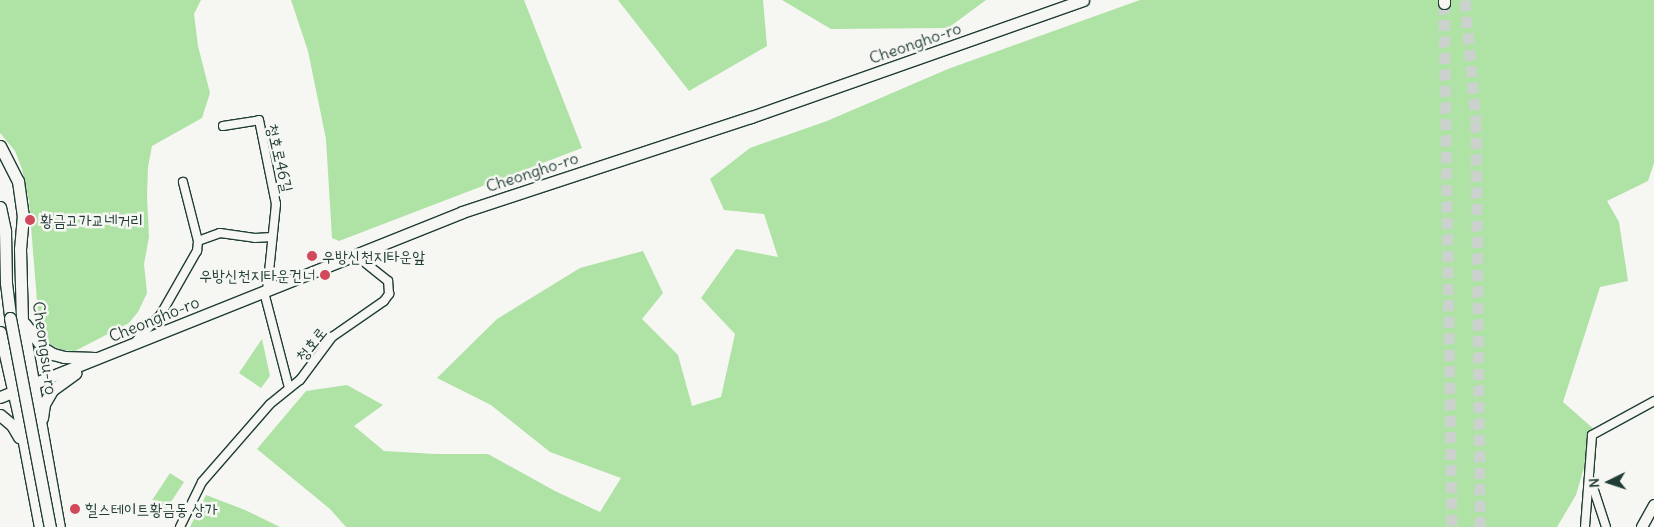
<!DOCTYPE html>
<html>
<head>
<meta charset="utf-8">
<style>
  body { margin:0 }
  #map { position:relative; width:1654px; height:527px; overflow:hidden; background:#f6f6f2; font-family:Delius,"Poor Story",sans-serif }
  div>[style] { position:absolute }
  .green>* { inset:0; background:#aee3a5 }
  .secondary-tunnel>* { height:11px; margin-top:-5.5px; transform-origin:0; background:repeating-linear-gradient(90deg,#cbd1cc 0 11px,transparent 0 16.5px) }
  .roads { filter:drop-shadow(1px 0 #1f3d34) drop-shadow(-1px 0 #1f3d34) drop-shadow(0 1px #1f3d34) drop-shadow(0 -1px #1f3d34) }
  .minor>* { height:8px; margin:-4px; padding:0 4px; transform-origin:4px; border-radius:4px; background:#f6f6f2 }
  .tertiary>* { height:10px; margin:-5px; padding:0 5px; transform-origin:5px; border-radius:5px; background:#f6f6f2 }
  .secondary>* { height:11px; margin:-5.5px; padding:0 5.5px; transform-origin:5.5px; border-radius:5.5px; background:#f6f6f2 }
  .bridges { filter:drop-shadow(1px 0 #1f3d34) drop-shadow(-1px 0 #1f3d34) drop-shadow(0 1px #1f3d34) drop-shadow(0 -1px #1f3d34) }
  .secondary-bridge>* { height:11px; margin:-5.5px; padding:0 5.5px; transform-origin:5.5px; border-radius:5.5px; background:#f6f6f2 }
  .dots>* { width:14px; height:14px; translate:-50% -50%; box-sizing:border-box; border:2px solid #f6f6f2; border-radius:50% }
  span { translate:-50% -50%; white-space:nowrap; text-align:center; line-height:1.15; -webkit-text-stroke:5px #f6f6f2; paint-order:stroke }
  .street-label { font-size:16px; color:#1f3d34 }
  .poi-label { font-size:16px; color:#1f3d34 }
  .left { translate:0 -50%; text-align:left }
  .right { translate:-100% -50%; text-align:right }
  .north { position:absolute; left:1584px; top:457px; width:50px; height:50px; -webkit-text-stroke:4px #f6f6f2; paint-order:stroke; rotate:266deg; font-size:14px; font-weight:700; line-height:20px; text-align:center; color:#1f3d34 }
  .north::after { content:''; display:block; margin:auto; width:18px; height:22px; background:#1f3d34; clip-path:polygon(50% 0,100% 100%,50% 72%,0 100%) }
</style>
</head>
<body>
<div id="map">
  <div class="green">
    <div style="clip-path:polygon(0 0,201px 0,194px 14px,198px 46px,210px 93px,202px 118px,152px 146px,148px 167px,147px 196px,149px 237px,144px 264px,147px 293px,138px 312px,129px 323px,75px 351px,61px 350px,48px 343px,39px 326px,29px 201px,22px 169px,15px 151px,0 133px)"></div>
    <div style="clip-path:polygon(291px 0,524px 0,582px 148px,339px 241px,332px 238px,326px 139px,308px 51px)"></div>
    <div style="clip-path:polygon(618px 0,763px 0,767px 46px,689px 91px)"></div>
    <div style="clip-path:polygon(782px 0,986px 0,948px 28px,831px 29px)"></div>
    <div style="clip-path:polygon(1140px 0,1654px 0,1654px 163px,1648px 181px,1607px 201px,1619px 222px,1628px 281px,1600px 287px,1563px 402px,1595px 430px,1576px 495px,1557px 527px,346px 527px,330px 509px,257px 449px,306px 391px,347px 385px,383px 405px,354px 426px,384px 451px,435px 454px,488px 454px,555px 491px,600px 512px,621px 478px,550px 452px,491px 405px,437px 378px,497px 319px,580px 268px,643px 251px,663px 293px,642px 319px,678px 355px,692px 406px,721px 397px,735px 334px,701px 298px,736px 249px,778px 257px,764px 214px,724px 210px,710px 179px,750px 148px,827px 121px,948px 69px)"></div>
    <div style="clip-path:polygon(262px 339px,270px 376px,261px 388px,239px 373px)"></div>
    <div style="clip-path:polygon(170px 473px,184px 482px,165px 511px,151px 502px)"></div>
    <div style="clip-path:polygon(206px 495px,245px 510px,280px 527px,190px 527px)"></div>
  </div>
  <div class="secondary-tunnel">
    <div style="left:1465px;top:0;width:121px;rotate:84.8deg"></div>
    <div style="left:1476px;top:121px;width:406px;rotate:89.4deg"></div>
    <div style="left:1444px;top:3px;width:524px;rotate:89.13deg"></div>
  </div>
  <div class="roads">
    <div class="minor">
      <div style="left:223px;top:126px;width:36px;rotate:-9deg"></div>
      <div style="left:259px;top:120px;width:86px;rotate:78.6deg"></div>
      <div style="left:276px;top:204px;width:87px;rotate:95.9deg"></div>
      <div style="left:198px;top:241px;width:23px;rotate:-20deg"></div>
      <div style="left:220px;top:233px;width:35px;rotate:8deg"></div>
      <div style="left:255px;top:238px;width:17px;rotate:-3deg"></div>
      <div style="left:264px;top:292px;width:99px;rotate:75.4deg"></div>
      <div style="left:137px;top:340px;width:35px;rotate:-47deg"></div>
      <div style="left:161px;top:314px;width:73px;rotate:-60.3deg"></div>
      <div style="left:197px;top:251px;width:10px;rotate:-84deg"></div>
      <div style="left:198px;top:241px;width:61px;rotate:-104.3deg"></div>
      <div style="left:1591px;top:481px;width:48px;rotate:71.9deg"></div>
      <div style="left:180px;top:527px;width:50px;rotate:-63.9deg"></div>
      <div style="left:202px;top:482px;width:103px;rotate:-48.9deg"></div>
      <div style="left:270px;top:404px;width:38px;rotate:-39deg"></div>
      <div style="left:300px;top:380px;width:54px;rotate:-53.3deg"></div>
      <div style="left:332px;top:337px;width:63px;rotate:-34.7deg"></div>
      <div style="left:384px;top:301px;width:9px;rotate:-54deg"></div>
      <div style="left:389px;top:294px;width:13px;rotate:-94deg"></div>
      <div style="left:388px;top:281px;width:43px;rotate:-141.5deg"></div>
      <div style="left:1585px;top:527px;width:92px;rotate:-85.6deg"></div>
      <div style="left:1592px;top:435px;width:71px;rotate:-28.7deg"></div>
    </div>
    <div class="tertiary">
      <div style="left:1642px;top:527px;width:25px;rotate:-61deg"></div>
    </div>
    <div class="secondary">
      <div style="left:1444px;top:3px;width:3px;rotate:-90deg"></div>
      <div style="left:0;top:146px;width:39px;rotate:63deg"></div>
      <div style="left:18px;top:181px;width:34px;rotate:82deg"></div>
      <div style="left:23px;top:215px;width:34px;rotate:95deg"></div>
      <div style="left:20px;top:249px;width:71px;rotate:88.4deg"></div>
      <div style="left:22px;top:320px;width:210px;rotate:79.9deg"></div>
      <div style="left:0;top:207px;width:25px;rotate:78deg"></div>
      <div style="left:5px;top:231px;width:52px;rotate:88.9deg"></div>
      <div style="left:6px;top:283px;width:35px;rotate:83deg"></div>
      <div style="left:25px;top:324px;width:30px;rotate:53deg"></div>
      <div style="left:43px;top:348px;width:12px;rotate:31deg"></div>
      <div style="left:53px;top:354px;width:11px;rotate:15deg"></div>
      <div style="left:64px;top:357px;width:31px;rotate:2deg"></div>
      <div style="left:0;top:332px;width:86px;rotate:77.3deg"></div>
      <div style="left:19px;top:416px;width:113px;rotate:79.3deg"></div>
      <div style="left:0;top:397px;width:498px;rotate:-21.8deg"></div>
      <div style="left:462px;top:212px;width:304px;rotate:-18.2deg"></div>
      <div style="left:751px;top:117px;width:352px;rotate:-19.4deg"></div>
      <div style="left:0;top:415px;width:16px;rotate:40deg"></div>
      <div style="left:12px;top:425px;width:14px;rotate:60deg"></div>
      <div style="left:42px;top:418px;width:14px;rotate:-82deg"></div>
      <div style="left:44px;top:404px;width:16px;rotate:-60deg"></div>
      <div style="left:52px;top:390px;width:29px;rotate:-36deg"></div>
    </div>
  </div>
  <div class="bridges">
    <div class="secondary-bridge">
      <div style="left:10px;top:318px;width:213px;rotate:79.2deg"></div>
    </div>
  </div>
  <div class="dots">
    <div style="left:30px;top:220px;background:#d1495b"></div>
    <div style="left:312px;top:256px;background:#d1495b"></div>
    <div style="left:325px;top:275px;background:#d1495b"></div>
    <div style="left:75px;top:509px;background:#d1495b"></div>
  </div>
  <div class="street-label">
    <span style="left:915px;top:43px;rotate:-19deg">Cheongho-ro</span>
    <span style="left:280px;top:158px;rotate:77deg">청호로46길</span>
    <span style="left:532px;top:172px;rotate:-18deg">Cheongho-ro</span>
    <span style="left:154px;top:319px;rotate:-22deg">Cheongho-ro</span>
    <span style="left:311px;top:344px;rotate:-51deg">청호로</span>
    <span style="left:45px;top:348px;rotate:82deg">Cheongsu-ro</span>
  </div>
  <div class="poi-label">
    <span class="left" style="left:40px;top:220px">황금고가교네거리</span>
    <span class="left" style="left:322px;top:256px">우방신천지타운앞</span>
    <span class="right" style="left:315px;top:275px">우방신천지타운건너</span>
    <span class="left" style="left:85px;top:509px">힐스테이트황금동 상가</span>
  </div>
  <div class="north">N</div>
</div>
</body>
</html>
